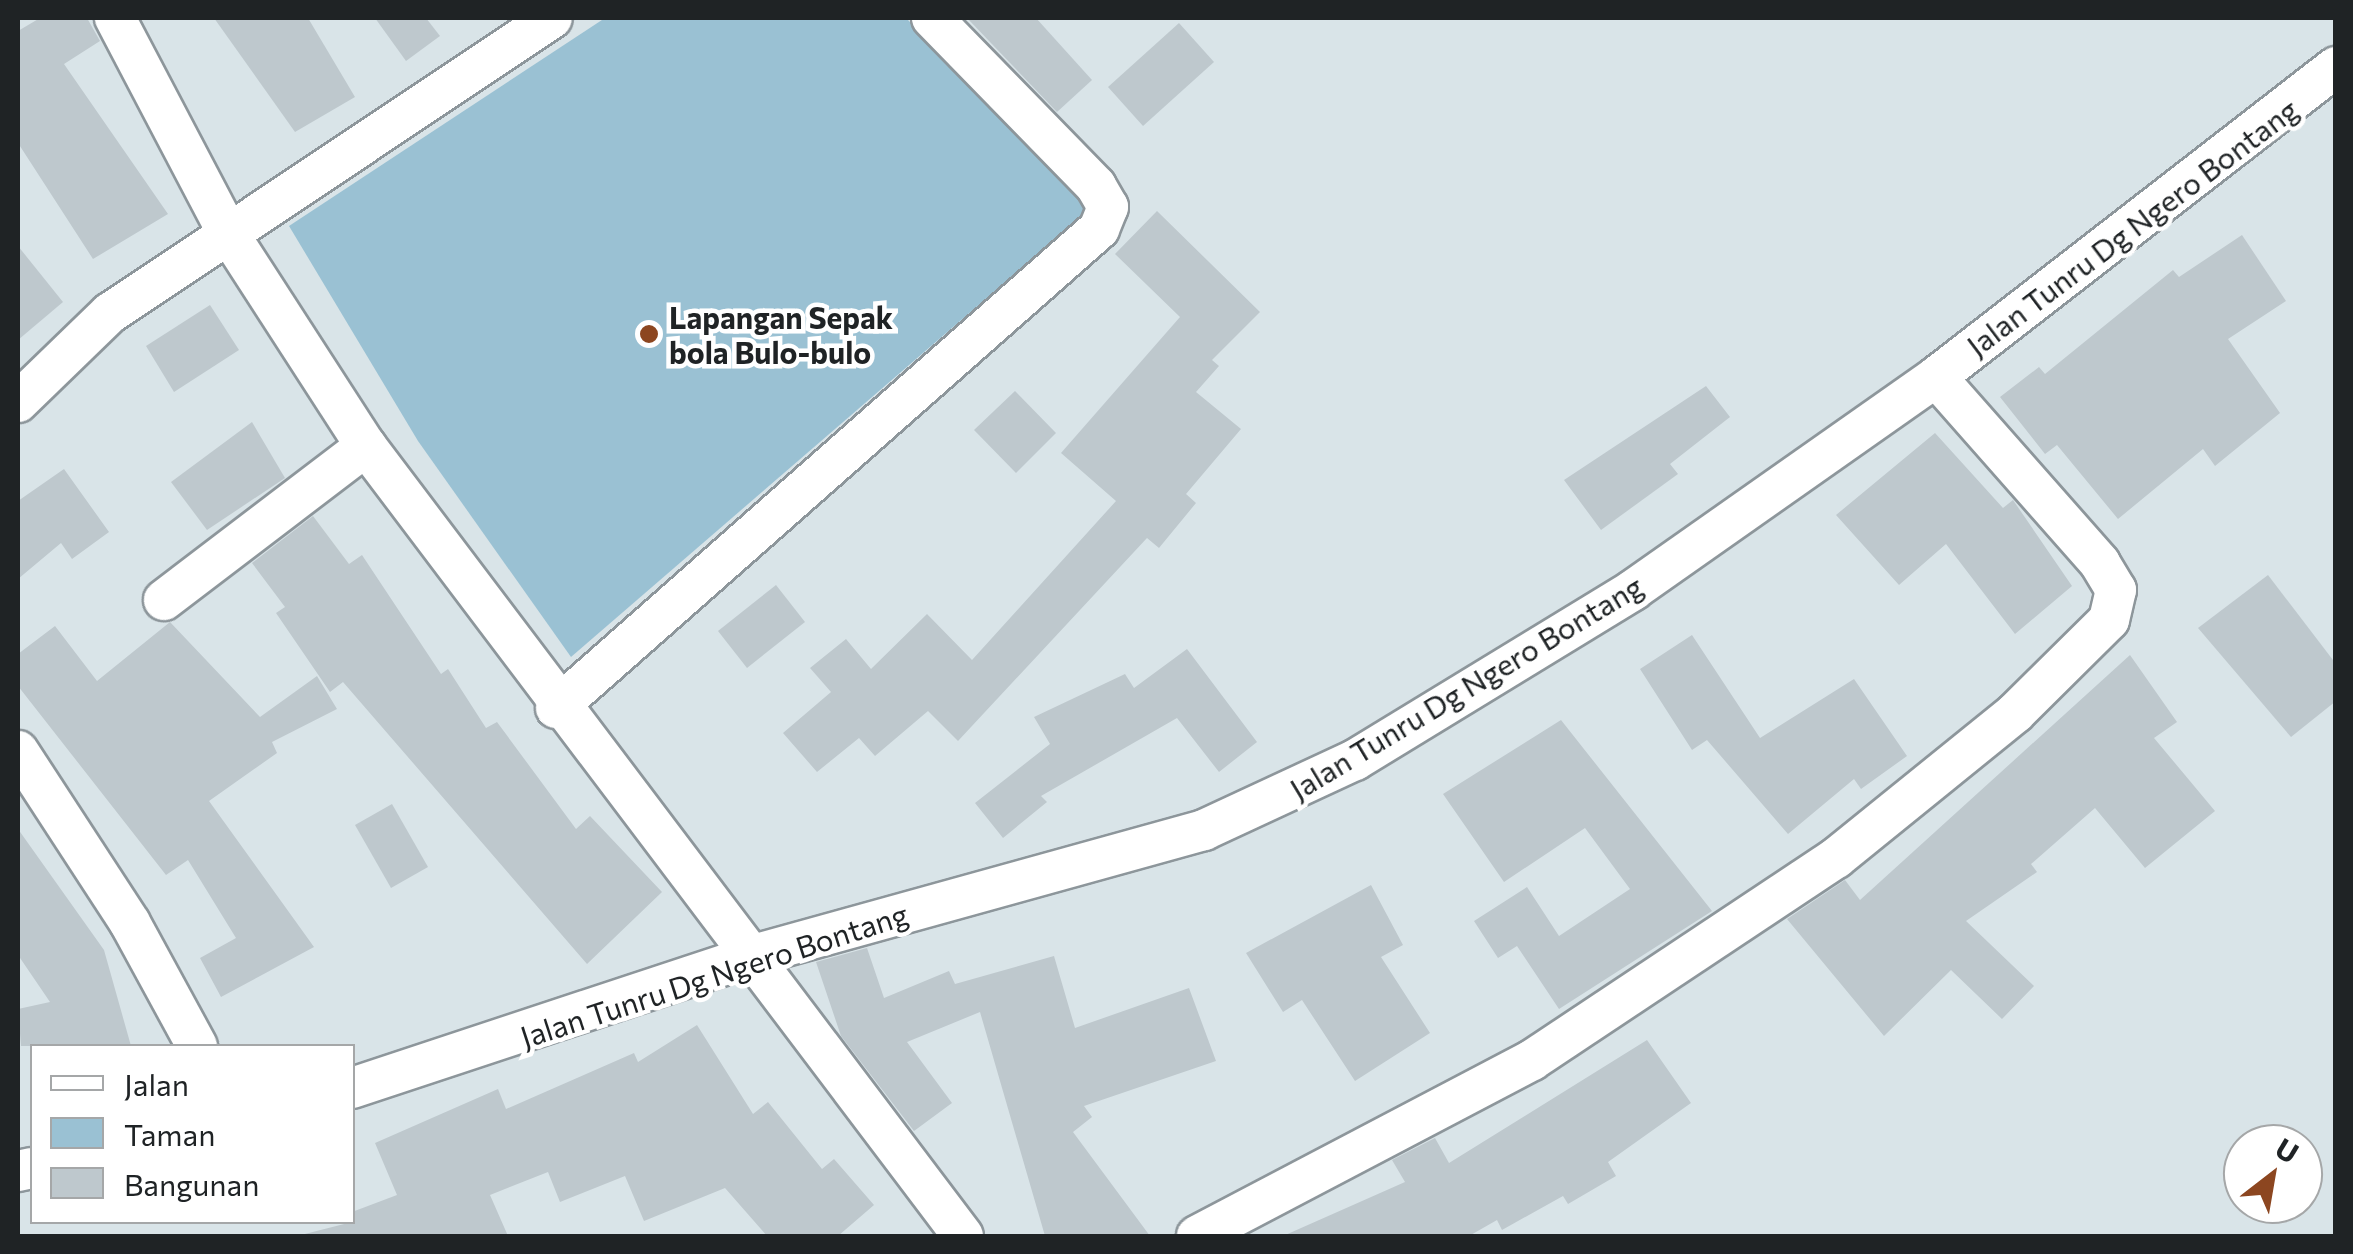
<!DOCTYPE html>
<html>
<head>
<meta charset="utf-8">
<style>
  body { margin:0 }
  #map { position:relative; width:2353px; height:1254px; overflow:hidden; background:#d9e4e8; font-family:Commissioner,sans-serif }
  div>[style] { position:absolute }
  .green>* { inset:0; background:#9ac1d3 }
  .building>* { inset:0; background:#bec8cd }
  .roads { filter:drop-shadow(2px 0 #8d969b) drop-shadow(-2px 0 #8d969b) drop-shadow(0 2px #8d969b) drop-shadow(0 -2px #8d969b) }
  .street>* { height:40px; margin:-20px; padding:0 20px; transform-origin:20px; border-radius:20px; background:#fff }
  .dots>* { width:28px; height:28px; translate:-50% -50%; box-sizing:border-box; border:5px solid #fff; border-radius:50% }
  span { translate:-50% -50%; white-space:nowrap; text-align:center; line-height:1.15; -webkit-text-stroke:9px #fff; paint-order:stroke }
  .street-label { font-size:30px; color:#1f2325 }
  .poi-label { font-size:30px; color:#1f2325; font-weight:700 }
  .left { translate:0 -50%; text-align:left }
  .frame { position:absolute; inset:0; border:20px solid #1f2325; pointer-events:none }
  .legend { position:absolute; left:30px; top:1044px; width:325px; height:180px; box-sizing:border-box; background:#fff; border:2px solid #a5a7a8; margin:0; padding:12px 18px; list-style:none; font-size:30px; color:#1f2325 }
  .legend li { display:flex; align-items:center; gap:20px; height:50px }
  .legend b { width:50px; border:2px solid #a5a7a8 }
  .north { position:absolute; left:2223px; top:1124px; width:100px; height:100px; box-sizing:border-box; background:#fff; border:2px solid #a5a7a8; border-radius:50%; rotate:31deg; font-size:28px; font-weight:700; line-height:40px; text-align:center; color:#1f2325 }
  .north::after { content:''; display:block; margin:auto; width:35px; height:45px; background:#8c4620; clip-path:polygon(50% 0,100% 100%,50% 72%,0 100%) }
</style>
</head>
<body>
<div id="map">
  <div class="green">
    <div style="clip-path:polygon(605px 18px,906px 18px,1092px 207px,571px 657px,418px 441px,289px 226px)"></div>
  </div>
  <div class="building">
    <div style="clip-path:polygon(40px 18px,87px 18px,100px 41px,64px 64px,168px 214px,93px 259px,18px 143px,18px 31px)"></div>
    <div style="clip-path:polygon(214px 18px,308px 18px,355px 97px,295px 132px)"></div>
    <div style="clip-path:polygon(375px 18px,426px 18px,440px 36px,406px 61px)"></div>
    <div style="clip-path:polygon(967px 18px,1036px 18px,1092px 80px,1057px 112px)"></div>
    <div style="clip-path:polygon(1179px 23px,1214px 62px,1143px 126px,1108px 87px)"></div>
    <div style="clip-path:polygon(1157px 211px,1260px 312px,1212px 360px,1219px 366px,1196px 392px,1241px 429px,1186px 494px,1196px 503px,1159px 548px,1147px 538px,958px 741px,928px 711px,875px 756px,859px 738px,817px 772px,783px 733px,831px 692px,810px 668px,846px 639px,871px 669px,927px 614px,972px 660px,1116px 501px,1061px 453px,1180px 317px,1115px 254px)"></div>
    <div style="clip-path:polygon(2242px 235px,2286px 301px,2228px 339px,2280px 413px,2215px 466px,2203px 449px,2118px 519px,2057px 445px,2045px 454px,2000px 397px,2039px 367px,2045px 374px,2173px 270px,2179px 277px)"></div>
    <div style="clip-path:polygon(18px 246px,63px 302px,18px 340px)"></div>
    <div style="clip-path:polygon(210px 305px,239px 350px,174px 392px,146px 346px)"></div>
    <div style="clip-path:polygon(1706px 386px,1730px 417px,1670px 464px,1678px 474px,1601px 530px,1564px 480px)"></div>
    <div style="clip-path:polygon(1015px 391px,1056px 433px,1016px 473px,974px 430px)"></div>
    <div style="clip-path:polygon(252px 422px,285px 478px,207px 530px,171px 482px)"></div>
    <div style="clip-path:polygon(1935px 433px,2003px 508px,2013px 500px,2072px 586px,2015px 634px,1946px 544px,1899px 585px,1836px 515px)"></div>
    <div style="clip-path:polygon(64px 469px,109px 532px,72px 559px,61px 543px,18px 579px,18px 501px)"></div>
    <div style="clip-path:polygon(313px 516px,349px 564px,362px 555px,441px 674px,448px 669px,486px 728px,497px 722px,576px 829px,590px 816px,662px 892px,587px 964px,343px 682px,330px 692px,276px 613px,285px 607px,252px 563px)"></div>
    <div style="clip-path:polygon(2268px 575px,2336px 664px,2336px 701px,2291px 737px,2198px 628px)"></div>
    <div style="clip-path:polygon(776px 585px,805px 622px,747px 668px,718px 631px)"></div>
    <div style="clip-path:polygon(170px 622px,260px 717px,317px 676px,337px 709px,272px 742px,277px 753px,209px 801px,314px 947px,221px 997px,200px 958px,236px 938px,188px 860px,166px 875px,18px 686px,18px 654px,55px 626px,97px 681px)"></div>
    <div style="clip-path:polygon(1692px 635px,1760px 738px,1854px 679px,1907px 756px,1861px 789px,1854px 779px,1788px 834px,1707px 740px,1692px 750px,1640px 669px)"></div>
    <div style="clip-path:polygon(1187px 649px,1257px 742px,1219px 772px,1177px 718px,1041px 796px,1047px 802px,1003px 838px,975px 803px,1050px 744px,1034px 717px,1125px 674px,1134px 688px)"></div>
    <div style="clip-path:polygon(2130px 655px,2177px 722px,2154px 738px,2215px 811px,2145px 868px,2095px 808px,2031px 864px,2037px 872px,1966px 921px,2034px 986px,2002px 1019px,1951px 970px,1884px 1036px,1787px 919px,1845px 880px,1860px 900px)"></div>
    <div style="clip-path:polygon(1561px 720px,1712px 911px,1559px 1009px,1517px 946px,1498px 958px,1474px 921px,1527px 887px,1559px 936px,1630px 889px,1585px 828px,1504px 882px,1443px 794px)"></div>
    <div style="clip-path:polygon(392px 804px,428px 867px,391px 888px,355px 825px)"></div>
    <div style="clip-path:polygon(18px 829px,104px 950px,131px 1046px,21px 1046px,18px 1009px,50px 1002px,18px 955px)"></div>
    <div style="clip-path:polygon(1371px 885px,1403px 945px,1381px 957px,1430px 1033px,1355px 1081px,1302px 1000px,1283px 1012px,1246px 953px)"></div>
    <div style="clip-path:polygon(867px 948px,884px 998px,949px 971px,955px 984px,1054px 956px,1075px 1028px,1189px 988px,1216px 1061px,1084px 1106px,1092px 1117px,1073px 1132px,1150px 1236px,1045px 1236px,980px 1012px,907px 1042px,952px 1103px,914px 1131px,841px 1036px,816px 962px)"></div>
    <div style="clip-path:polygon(697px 1025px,753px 1114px,768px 1102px,822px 1169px,834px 1159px,874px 1205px,838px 1236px,767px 1236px,725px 1188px,644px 1221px,625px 1176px,560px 1202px,548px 1172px,490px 1195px,508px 1236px,297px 1236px,352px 1222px,352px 1212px,397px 1195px,375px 1143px,498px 1089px,506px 1109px,634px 1053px,638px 1062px)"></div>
    <div style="clip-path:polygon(1647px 1040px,1691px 1103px,1608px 1162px,1616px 1176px,1568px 1204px,1563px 1196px,1502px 1230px,1497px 1220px,1469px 1236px,1283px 1236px,1405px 1182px,1392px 1160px,1435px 1138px,1449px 1163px)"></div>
  </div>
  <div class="roads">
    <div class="street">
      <div style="left:115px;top:18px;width:243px;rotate:62.3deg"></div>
      <div style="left:228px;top:233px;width:254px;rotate:57.1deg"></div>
      <div style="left:366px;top:446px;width:990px;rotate:52.92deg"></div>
      <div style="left:18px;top:402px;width:128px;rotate:-44.1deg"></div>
      <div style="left:110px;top:313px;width:531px;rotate:-33.72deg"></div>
      <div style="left:164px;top:600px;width:254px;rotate:-37.3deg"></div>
      <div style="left:556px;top:708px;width:724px;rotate:-41.42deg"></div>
      <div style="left:1099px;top:229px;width:24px;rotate:-68deg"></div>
      <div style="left:1108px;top:207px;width:24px;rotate:-120deg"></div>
      <div style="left:1096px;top:186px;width:235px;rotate:-134.3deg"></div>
      <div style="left:18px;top:751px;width:205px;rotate:56.9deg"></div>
      <div style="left:130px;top:923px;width:140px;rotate:61.4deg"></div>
      <div style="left:352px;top:1088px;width:419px;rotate:-18.3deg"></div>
      <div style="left:750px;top:956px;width:471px;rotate:-15.5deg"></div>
      <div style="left:1204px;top:830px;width:166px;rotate:-24.9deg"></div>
      <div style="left:1355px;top:760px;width:326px;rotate:-31.4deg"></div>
      <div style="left:1633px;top:590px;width:370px;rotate:-35.1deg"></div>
      <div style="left:1936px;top:377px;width:506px;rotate:-37.78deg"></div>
      <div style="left:18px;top:1171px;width:14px;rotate:-12deg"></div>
      <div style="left:1197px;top:1236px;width:378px;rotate:-27.7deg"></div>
      <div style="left:1532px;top:1060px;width:365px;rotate:-33.6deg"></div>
      <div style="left:1836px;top:858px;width:230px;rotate:-39deg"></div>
      <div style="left:2015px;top:713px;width:132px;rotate:-44.7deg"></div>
      <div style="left:2109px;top:620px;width:31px;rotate:-77deg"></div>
      <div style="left:2116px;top:590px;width:31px;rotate:-121deg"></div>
      <div style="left:2100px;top:563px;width:248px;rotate:-131.4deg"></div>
    </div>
  </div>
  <div class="dots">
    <div style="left:649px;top:334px;background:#8c4620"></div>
  </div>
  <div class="street-label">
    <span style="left:2132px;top:227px;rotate:-37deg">Jalan Tunru Dg Ngero Bontang</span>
    <span style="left:1466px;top:687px;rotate:-31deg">Jalan Tunru Dg Ngero Bontang</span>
    <span style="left:714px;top:975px;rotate:-18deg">Jalan Tunru Dg Ngero Bontang</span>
  </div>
  <div class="poi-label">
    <span class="left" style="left:669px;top:334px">Lapangan Sepak<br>bola Bulo-bulo</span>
  </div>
  <div class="frame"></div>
  <ul class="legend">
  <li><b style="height:12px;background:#fff"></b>Jalan</li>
  <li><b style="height:28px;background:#9ac1d3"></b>Taman</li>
  <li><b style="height:28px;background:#bec8cd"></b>Bangunan</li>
  </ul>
  <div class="north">U</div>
</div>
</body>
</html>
